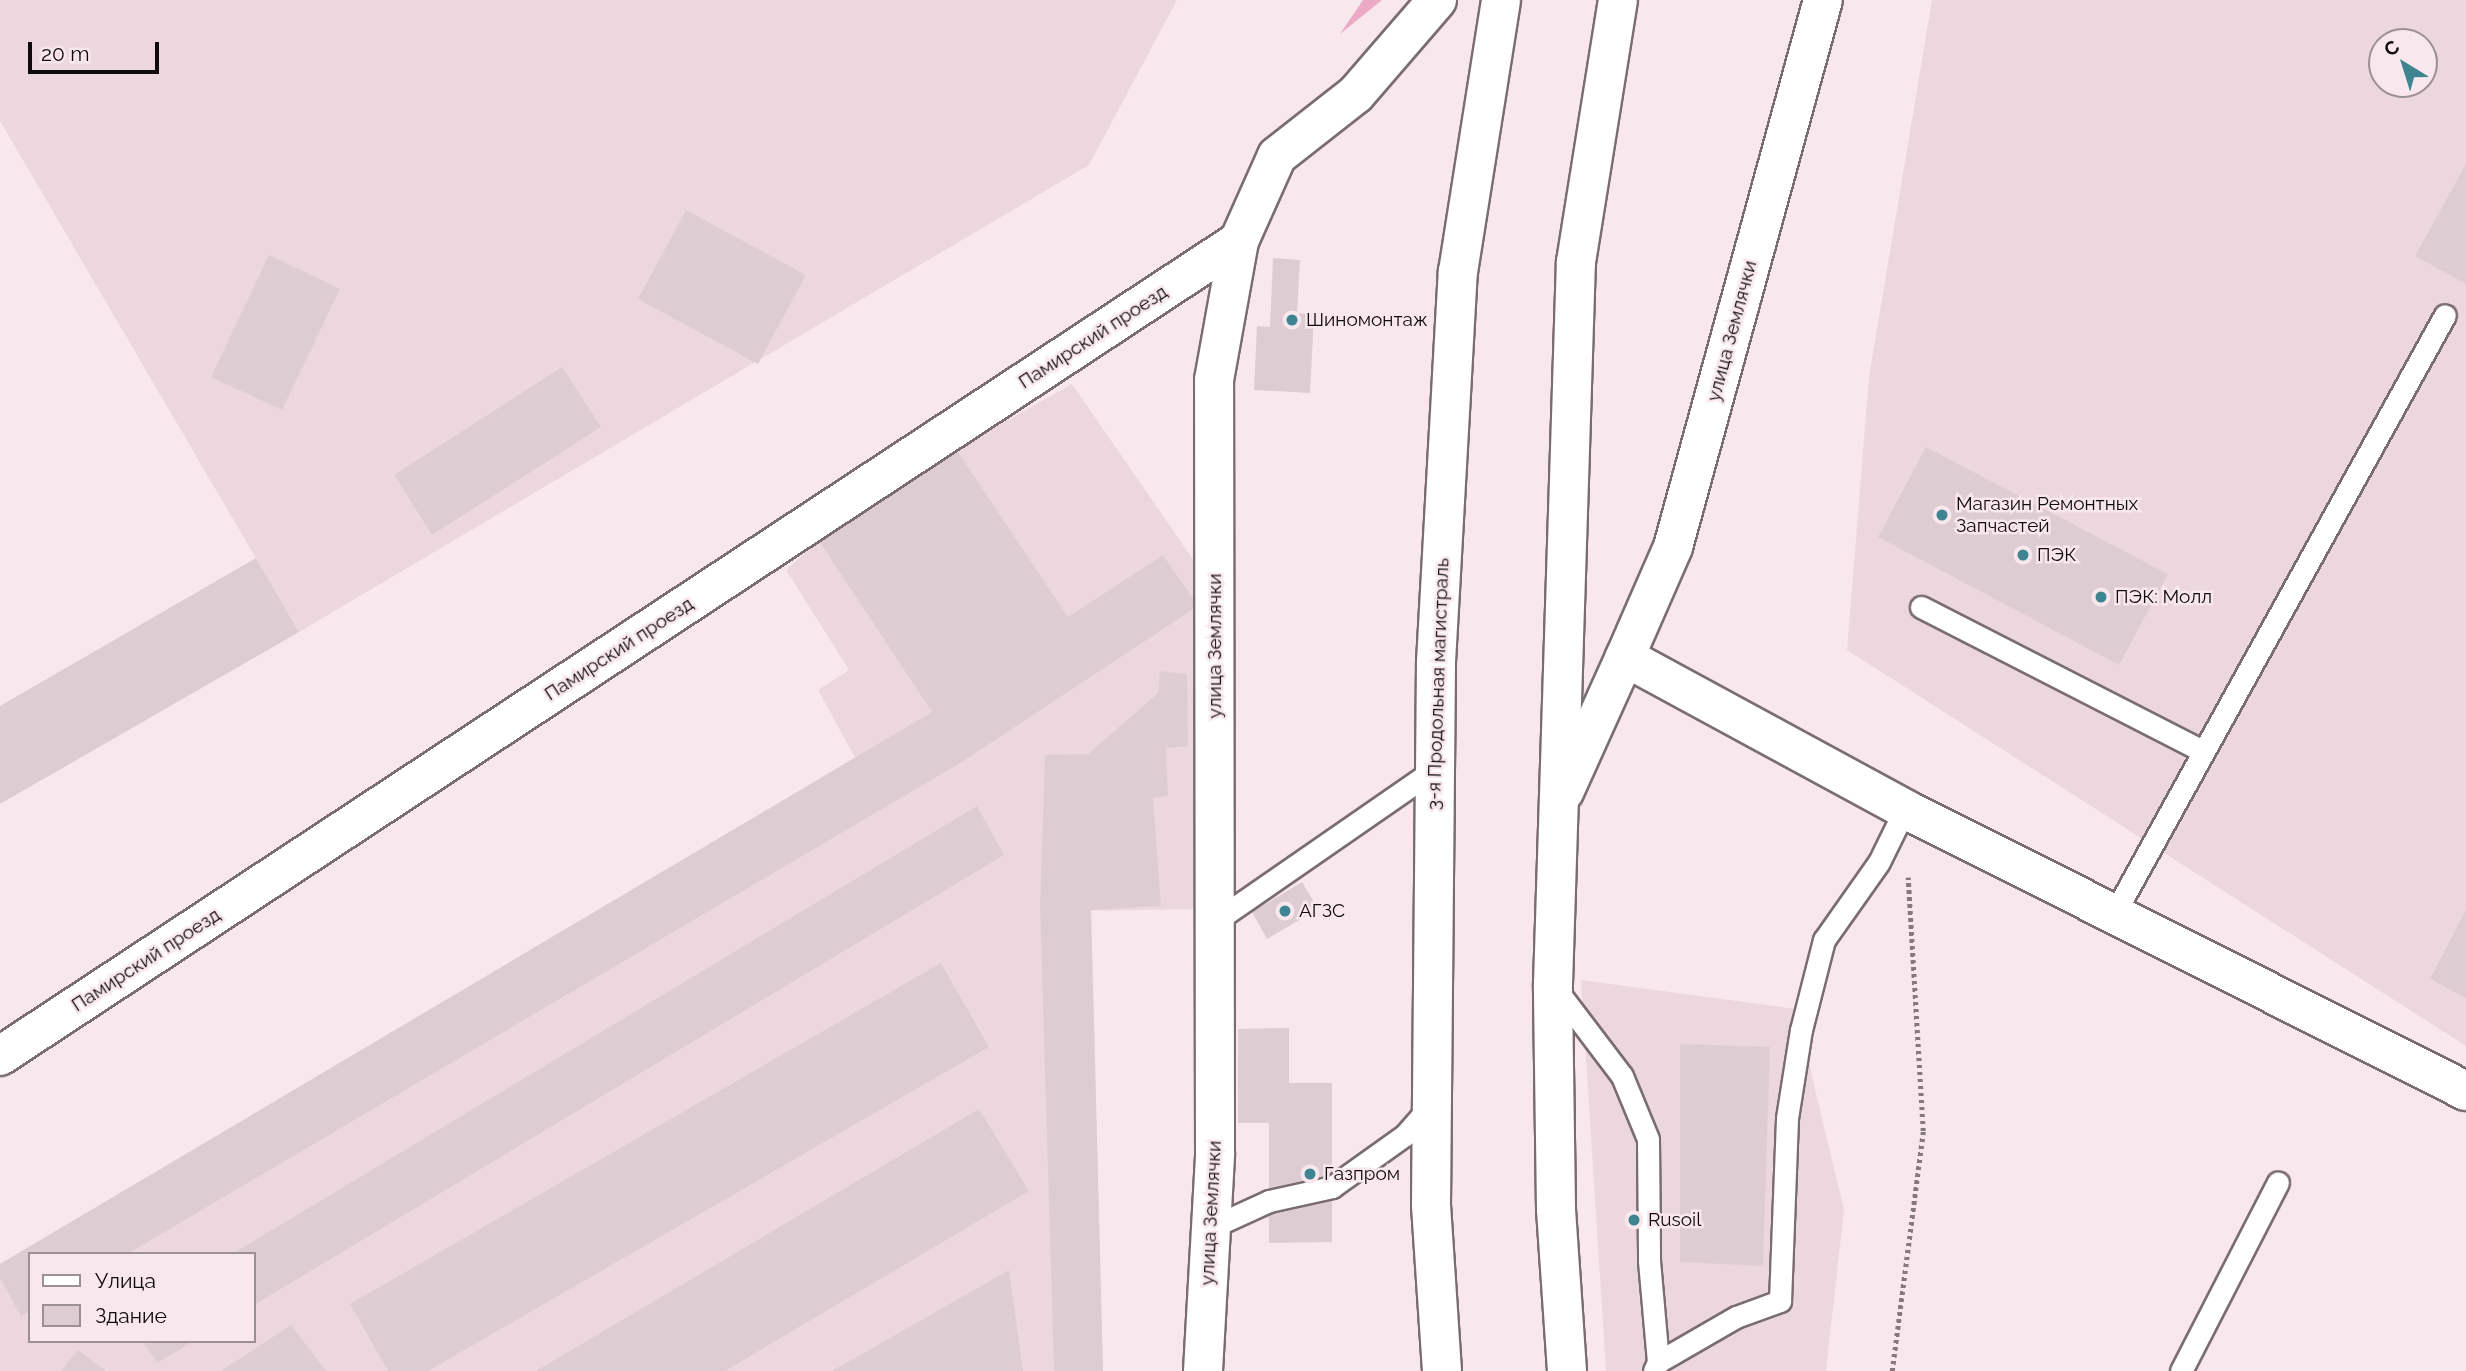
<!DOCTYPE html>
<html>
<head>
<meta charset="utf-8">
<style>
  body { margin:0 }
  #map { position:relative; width:2466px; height:1371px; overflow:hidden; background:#f8e8ee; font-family:Raleway,sans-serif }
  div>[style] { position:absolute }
  .built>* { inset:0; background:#edd7df }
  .green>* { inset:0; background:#ecaac7 }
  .building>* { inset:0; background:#ddcdd3 }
  .path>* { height:4.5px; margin-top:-2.25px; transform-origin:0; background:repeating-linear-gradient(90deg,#847a7e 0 3.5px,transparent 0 7px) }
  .roads { filter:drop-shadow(2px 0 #7a6d72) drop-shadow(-2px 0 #7a6d72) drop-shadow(0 2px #7a6d72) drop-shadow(0 -2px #7a6d72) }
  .service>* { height:21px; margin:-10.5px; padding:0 10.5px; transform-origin:10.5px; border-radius:10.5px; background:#fff }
  .minor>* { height:38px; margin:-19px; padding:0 19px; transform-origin:19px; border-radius:19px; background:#fff }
  .tertiary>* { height:38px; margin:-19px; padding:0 19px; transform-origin:19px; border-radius:19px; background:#fff }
  .trunk>* { height:38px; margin:-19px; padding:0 19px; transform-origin:19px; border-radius:19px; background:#fff }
  .dots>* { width:19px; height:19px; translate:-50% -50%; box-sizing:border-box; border:4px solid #f8e8ee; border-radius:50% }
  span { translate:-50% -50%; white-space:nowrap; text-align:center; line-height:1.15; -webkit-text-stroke:5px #f8e8ee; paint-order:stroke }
  .poi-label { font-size:19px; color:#100b0d }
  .left { translate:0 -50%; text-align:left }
  .street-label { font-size:19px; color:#100b0d }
  .legend { position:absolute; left:28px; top:1252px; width:228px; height:91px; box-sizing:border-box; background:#f8e8ee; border:2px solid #9b9094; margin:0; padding:9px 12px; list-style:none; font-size:21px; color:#100b0d }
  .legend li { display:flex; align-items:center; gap:14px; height:35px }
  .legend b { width:35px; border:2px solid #9b9094 }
  .north { position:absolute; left:2368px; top:28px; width:70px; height:70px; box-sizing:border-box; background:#f8e8ee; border:2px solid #9b9094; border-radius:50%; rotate:322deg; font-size:19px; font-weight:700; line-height:28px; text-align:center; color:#100b0d }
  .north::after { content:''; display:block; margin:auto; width:24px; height:32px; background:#3f8491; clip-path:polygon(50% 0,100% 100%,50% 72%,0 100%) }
  .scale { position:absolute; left:28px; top:42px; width:131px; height:32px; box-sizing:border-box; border:4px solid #100b0d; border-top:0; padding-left:9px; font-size:21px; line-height:24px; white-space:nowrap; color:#100b0d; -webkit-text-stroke:5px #f8e8ee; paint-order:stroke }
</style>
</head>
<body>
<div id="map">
  <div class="built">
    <div style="clip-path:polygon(0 0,1177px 0,1089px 165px,299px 632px,0 121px)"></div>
    <div style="clip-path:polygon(evenodd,1932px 0,2466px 0,2466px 1046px,1847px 650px,1869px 377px,1932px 0,2382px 42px,2424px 42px,2424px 84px,2382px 84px,2382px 42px)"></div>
    <div style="clip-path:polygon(evenodd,1072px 384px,1208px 581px,1196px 909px,1091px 911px,1103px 1371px,0 1371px,0 1264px,855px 758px,818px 690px,849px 670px,786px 570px,819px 541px,956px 449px,1072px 384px,30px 1254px,254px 1254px,254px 1341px,30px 1341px,30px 1254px)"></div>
    <div style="clip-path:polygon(1581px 980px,1796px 1009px,1844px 1210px,1826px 1371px,1606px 1371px)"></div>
  </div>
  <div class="green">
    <div style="clip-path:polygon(1363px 0,1382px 0,1340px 34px)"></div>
  </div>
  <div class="building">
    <div style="clip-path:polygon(2466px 164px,2466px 284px,2415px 256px)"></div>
    <div style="clip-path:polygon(686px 210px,806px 275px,758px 364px,638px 299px)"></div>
    <div style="clip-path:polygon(269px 255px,340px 289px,282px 410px,211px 377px)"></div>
    <div style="clip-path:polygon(1273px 258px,1300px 260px,1297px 313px,1314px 315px,1310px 393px,1254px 390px,1257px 326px,1270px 327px)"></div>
    <div style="clip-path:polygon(562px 367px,601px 427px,432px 535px,394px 475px)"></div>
    <div style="clip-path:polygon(1926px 447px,2168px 574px,2119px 665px,1878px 537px)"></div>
    <div style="clip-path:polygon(956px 449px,1068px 617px,1163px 555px,1198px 606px,965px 760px,127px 1254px,30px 1254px,30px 1311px,21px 1316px,0 1278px,0 1264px,932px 712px,819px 541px)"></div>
    <div style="clip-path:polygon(256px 558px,299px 632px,0 804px,0 706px)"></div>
    <div style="clip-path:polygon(1160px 671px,1187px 674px,1188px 746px,1166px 748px,1168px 796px,1153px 798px,1161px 906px,1091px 910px,1103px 1371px,1054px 1371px,1040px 905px,1045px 755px,1088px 754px,1158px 693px)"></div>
    <div style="clip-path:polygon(977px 806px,1004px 855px,254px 1305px,254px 1254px,232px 1254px)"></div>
    <div style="clip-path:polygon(1302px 882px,1318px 909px,1267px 939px,1252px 912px)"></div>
    <div style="clip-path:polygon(2466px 910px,2466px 998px,2430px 979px)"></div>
    <div style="clip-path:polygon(941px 963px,989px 1047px,428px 1371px,388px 1371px,350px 1304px)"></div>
    <div style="clip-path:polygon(1289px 1028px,1289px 1083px,1332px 1083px,1332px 1242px,1269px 1243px,1269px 1123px,1238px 1123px,1238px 1029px)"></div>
    <div style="clip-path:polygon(1680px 1044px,1770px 1047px,1763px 1266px,1680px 1262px)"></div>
    <div style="clip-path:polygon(979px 1109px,1029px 1191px,725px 1371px,536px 1371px)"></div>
    <div style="clip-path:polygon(1009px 1270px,1023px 1371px,832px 1371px)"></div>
    <div style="clip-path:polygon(291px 1325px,326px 1371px,221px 1371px)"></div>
    <div style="clip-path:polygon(143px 1341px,194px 1341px,157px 1363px)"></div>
    <div style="clip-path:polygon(78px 1350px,106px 1371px,61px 1371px)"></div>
  </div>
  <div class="path">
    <div style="left:1892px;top:1371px;width:242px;rotate:-82.6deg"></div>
    <div style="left:1923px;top:1131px;width:254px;rotate:-93.4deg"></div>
  </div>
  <div class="roads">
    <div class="service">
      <div style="left:1921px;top:607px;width:317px;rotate:27.1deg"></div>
      <div style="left:2114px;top:914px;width:684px;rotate:-61.08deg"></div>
      <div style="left:1217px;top:920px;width:265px;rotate:-34.7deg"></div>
      <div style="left:1556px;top:989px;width:109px;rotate:52.8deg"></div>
      <div style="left:1622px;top:1076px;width:68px;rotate:67.6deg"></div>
      <div style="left:1648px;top:1139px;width:122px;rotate:89.5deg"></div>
      <div style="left:1649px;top:1261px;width:101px;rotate:84.9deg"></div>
      <div style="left:1658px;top:1362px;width:10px;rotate:114deg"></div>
      <div style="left:1210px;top:1228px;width:65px;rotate:-24.6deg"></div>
      <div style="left:1269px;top:1201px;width:65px;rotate:-12.5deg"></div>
      <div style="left:1332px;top:1187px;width:90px;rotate:-35.5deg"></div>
      <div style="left:1405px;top:1135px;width:40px;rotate:-49deg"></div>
      <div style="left:1658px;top:1362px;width:90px;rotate:-30deg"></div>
      <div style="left:1736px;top:1317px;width:47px;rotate:-20deg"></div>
      <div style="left:1780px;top:1301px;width:183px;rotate:-87.8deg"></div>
      <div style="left:1787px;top:1118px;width:89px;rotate:-81deg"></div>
      <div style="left:1801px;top:1030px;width:93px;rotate:-75.7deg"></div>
      <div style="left:1824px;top:940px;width:95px;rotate:-54.8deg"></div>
      <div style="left:1879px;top:862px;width:59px;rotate:-63.9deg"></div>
      <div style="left:2181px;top:1371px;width:212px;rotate:-62.8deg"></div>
    </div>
    <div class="minor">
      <div style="left:1625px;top:657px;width:319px;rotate:28.5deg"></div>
      <div style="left:1905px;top:809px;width:628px;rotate:26.69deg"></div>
      <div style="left:0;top:1056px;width:1483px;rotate:-33.34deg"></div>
      <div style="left:1203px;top:1371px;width:218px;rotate:-86.8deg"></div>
      <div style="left:1215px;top:1153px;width:773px;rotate:-90.07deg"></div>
      <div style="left:1214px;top:380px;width:141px;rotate:-79.8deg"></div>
      <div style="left:1239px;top:241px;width:93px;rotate:-65.9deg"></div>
      <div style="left:1277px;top:156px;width:100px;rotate:-38.1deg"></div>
      <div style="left:1356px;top:94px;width:124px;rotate:-49.2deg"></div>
    </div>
    <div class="tertiary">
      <div style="left:1625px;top:657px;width:120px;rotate:-66.4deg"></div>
      <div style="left:1673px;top:547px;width:567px;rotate:-74.67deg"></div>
    </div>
    <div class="trunk">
      <div style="left:1564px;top:792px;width:148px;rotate:-65.7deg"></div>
      <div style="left:1442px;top:1371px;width:167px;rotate:-93.8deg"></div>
      <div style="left:1431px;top:1204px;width:542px;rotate:-89.47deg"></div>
      <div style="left:1436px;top:662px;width:391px;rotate:-86.8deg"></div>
      <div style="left:1458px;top:272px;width:275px;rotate:-81deg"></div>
      <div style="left:1567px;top:1371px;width:162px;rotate:-93.9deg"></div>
      <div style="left:1556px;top:1209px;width:225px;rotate:-90.8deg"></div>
      <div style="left:1553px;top:984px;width:722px;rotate:-88.18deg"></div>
      <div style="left:1576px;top:262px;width:265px;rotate:-80.9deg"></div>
    </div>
  </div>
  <div class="dots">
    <div style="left:1292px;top:320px;background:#3f8491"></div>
    <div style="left:1942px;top:515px;background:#3f8491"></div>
    <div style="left:2023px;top:555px;background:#3f8491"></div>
    <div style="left:2101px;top:597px;background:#3f8491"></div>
    <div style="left:1285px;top:911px;background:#3f8491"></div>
    <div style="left:1310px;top:1174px;background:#3f8491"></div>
    <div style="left:1634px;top:1220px;background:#3f8491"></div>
  </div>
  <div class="poi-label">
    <span class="left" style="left:1306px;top:320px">Шиномонтаж</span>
    <span class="left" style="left:1956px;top:515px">Магазин Ремонтных<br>Запчастей</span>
    <span class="left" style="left:2037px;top:555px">ПЭК</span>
    <span class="left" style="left:2115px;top:597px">ПЭК: Молл</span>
    <span class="left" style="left:1299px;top:911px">АГЗС</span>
    <span class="left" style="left:1324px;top:1174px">Газпром</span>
    <span class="left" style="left:1648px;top:1220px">Rusoil</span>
  </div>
  <div class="street-label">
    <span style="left:1732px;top:331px;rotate:-75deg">улица Землячки</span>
    <span style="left:1093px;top:337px;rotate:-33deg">Памирский проезд</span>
    <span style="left:1215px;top:646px;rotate:-90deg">улица Землячки</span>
    <span style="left:619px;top:649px;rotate:-33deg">Памирский проезд</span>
    <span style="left:1438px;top:684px;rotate:-88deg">3-я Продольная магистраль</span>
    <span style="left:146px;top:960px;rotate:-33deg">Памирский проезд</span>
    <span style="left:1211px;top:1213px;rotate:-87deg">улица Землячки</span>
  </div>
  <ul class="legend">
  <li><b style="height:9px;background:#fff"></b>Улица</li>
  <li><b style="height:19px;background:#ddcdd3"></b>Здание</li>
  </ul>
  <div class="north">С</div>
  <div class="scale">20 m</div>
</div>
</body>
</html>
